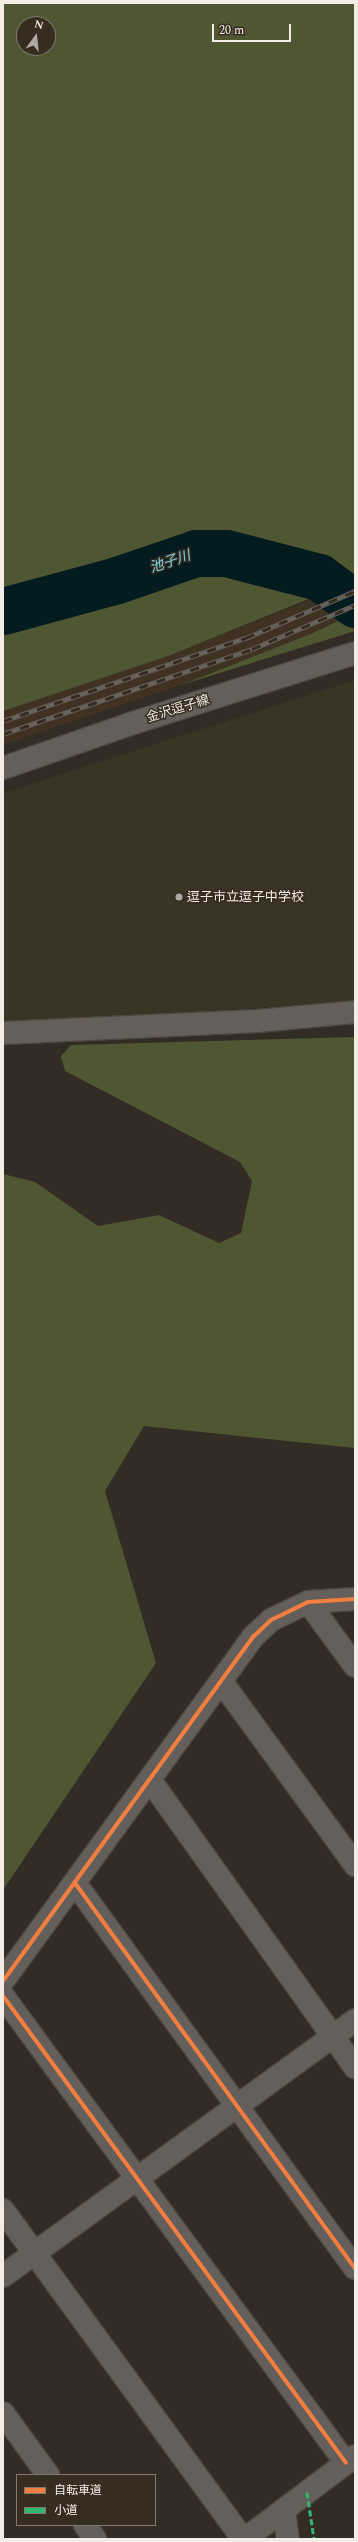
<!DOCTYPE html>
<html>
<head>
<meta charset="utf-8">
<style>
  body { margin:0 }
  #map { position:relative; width:358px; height:2542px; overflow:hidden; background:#322c25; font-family:Spectral,"Noto Sans JP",serif }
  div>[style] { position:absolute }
  .built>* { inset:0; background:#403222 }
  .education>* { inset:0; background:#3b3424 }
  .green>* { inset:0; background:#4f5632 }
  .river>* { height:47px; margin:-23.5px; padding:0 23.5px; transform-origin:23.5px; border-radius:23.5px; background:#041c20 }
  .roads { filter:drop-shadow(1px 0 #4d4842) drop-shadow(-1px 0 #4d4842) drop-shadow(0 1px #4d4842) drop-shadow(0 -1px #4d4842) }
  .street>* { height:22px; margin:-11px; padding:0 11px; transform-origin:11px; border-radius:11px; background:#645f5a }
  .secondary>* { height:22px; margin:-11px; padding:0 11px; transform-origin:11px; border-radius:11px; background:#645f5a }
  .rail>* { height:4.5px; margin-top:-2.25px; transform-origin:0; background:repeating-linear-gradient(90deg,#372c20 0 9px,#69635e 0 18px); box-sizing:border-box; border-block:1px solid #69635e }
  .quiet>* { height:3px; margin-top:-1.5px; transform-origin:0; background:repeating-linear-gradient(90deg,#33b770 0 6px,transparent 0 9px) }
  .cycleway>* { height:4px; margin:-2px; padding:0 2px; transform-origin:2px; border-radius:2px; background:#f27e40 }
  .dots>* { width:11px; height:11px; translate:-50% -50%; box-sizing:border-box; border:2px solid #372c20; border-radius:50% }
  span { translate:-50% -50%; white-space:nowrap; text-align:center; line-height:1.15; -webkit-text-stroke:3px #372c20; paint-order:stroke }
  .street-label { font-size:13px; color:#f4ede5 }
  .poi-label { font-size:13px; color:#f4ede5 }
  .left { translate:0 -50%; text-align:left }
  .water-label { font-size:14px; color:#79d7e7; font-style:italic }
  .frame { position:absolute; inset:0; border:4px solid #f4ede5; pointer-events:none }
  .legend { position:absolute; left:16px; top:2474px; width:140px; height:52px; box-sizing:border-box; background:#372c20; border:1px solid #83796f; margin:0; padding:5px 7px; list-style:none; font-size:12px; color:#f4ede5 }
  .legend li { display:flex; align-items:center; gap:8px; height:20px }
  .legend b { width:20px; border:1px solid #83796f }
  .north { position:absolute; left:16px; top:16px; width:40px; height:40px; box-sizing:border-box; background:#372c20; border:1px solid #83796f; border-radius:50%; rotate:15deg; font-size:11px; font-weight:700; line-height:16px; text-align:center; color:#f4ede5 }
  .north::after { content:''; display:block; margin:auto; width:14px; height:18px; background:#b0a9a2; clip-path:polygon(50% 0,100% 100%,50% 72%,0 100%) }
  .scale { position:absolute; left:212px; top:24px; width:79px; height:18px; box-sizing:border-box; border:2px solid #f4ede5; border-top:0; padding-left:5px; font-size:12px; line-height:14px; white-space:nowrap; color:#f4ede5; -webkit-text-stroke:3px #372c20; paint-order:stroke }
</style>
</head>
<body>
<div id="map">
  <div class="built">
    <div style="clip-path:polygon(319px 596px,346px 617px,313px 633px,181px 685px,3px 745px,3px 711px,171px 655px)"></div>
  </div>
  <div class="education">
    <div style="clip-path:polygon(355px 680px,355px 1001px,3px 1025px,3px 793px)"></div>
  </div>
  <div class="green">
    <div style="clip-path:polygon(evenodd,3px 3px,355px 3px,355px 580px,171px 655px,3px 711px,3px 3px,24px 24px,48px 24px,48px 48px,24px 48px,24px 24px)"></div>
    <div style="clip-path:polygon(346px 617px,355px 631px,181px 685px,313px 633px)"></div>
    <div style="clip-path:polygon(355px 1037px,355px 1448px,144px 1426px,105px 1491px,156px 1663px,3px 1890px,3px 1174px,35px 1182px,98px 1226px,159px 1215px,219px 1243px,241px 1233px,252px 1181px,240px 1162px,65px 1071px,61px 1056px,71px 1045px)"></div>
  </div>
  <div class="river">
    <div style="left:3px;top:611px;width:118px;rotate:-15.2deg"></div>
    <div style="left:117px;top:580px;width:83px;rotate:-18.9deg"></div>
    <div style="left:196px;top:553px;width:30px"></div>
    <div style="left:226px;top:553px;width:96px;rotate:14.5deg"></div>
    <div style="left:319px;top:577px;width:45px;rotate:36.9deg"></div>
  </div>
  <div class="roads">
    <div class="street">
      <div style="left:3px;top:1033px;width:254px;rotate:-2.7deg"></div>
      <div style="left:257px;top:1021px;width:98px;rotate:-5.2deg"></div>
      <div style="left:355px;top:1599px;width:47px;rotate:176.3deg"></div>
      <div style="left:308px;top:1602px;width:79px;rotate:53.7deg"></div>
      <div style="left:221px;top:1681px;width:228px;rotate:53.9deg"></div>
      <div style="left:150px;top:1780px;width:353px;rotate:54.5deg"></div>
      <div style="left:75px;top:1883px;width:476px;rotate:54deg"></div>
      <div style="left:3px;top:1996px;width:579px;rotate:53.7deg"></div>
      <div style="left:3px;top:2210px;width:407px;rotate:53.9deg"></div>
      <div style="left:3px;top:2276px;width:435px;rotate:-36deg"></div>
      <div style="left:3px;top:2413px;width:77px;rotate:54deg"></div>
      <div style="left:284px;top:2512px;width:27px;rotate:82deg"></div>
      <div style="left:85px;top:2525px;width:17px;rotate:54deg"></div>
    </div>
    <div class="secondary">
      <div style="left:3px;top:768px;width:134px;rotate:-19.1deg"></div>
      <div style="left:130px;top:724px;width:236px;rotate:-17.5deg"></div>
      <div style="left:3px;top:1981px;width:427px;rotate:-54deg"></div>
      <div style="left:254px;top:1636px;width:23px;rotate:-43deg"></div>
      <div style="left:271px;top:1620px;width:41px;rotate:-25.9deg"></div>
      <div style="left:245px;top:2539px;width:138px;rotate:-37deg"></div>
    </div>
  </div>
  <div class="rail">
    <div style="left:3px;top:721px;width:257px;rotate:-18.9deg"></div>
    <div style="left:246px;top:638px;width:119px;rotate:-23.3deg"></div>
    <div style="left:3px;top:734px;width:263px;rotate:-18.8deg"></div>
    <div style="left:252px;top:649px;width:112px;rotate:-23.1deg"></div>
  </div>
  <div class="quiet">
    <div style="left:307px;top:2492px;width:48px;rotate:81.5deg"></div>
  </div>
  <div class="cycleway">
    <div style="left:75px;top:1883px;width:476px;rotate:54deg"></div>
    <div style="left:3px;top:1981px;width:427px;rotate:-54deg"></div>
    <div style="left:254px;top:1636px;width:23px;rotate:-43deg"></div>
    <div style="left:271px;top:1620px;width:41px;rotate:-25.9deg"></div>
    <div style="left:308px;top:1602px;width:47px;rotate:-3.7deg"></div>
    <div style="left:3px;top:1996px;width:579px;rotate:53.7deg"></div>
  </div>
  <div class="dots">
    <div style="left:179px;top:897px;background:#b0a9a2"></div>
  </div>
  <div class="street-label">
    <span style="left:178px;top:709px;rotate:-17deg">金沢逗子線</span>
  </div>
  <div class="poi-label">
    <span class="left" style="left:187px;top:897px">逗子市立逗子中学校</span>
  </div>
  <div class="water-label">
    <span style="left:170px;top:562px;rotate:-19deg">池子川</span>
  </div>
  <div class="frame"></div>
  <ul class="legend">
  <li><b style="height:5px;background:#f27e40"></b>自転車道</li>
  <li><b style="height:5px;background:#33b770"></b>小道</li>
  </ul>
  <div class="north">N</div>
  <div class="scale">20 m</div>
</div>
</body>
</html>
